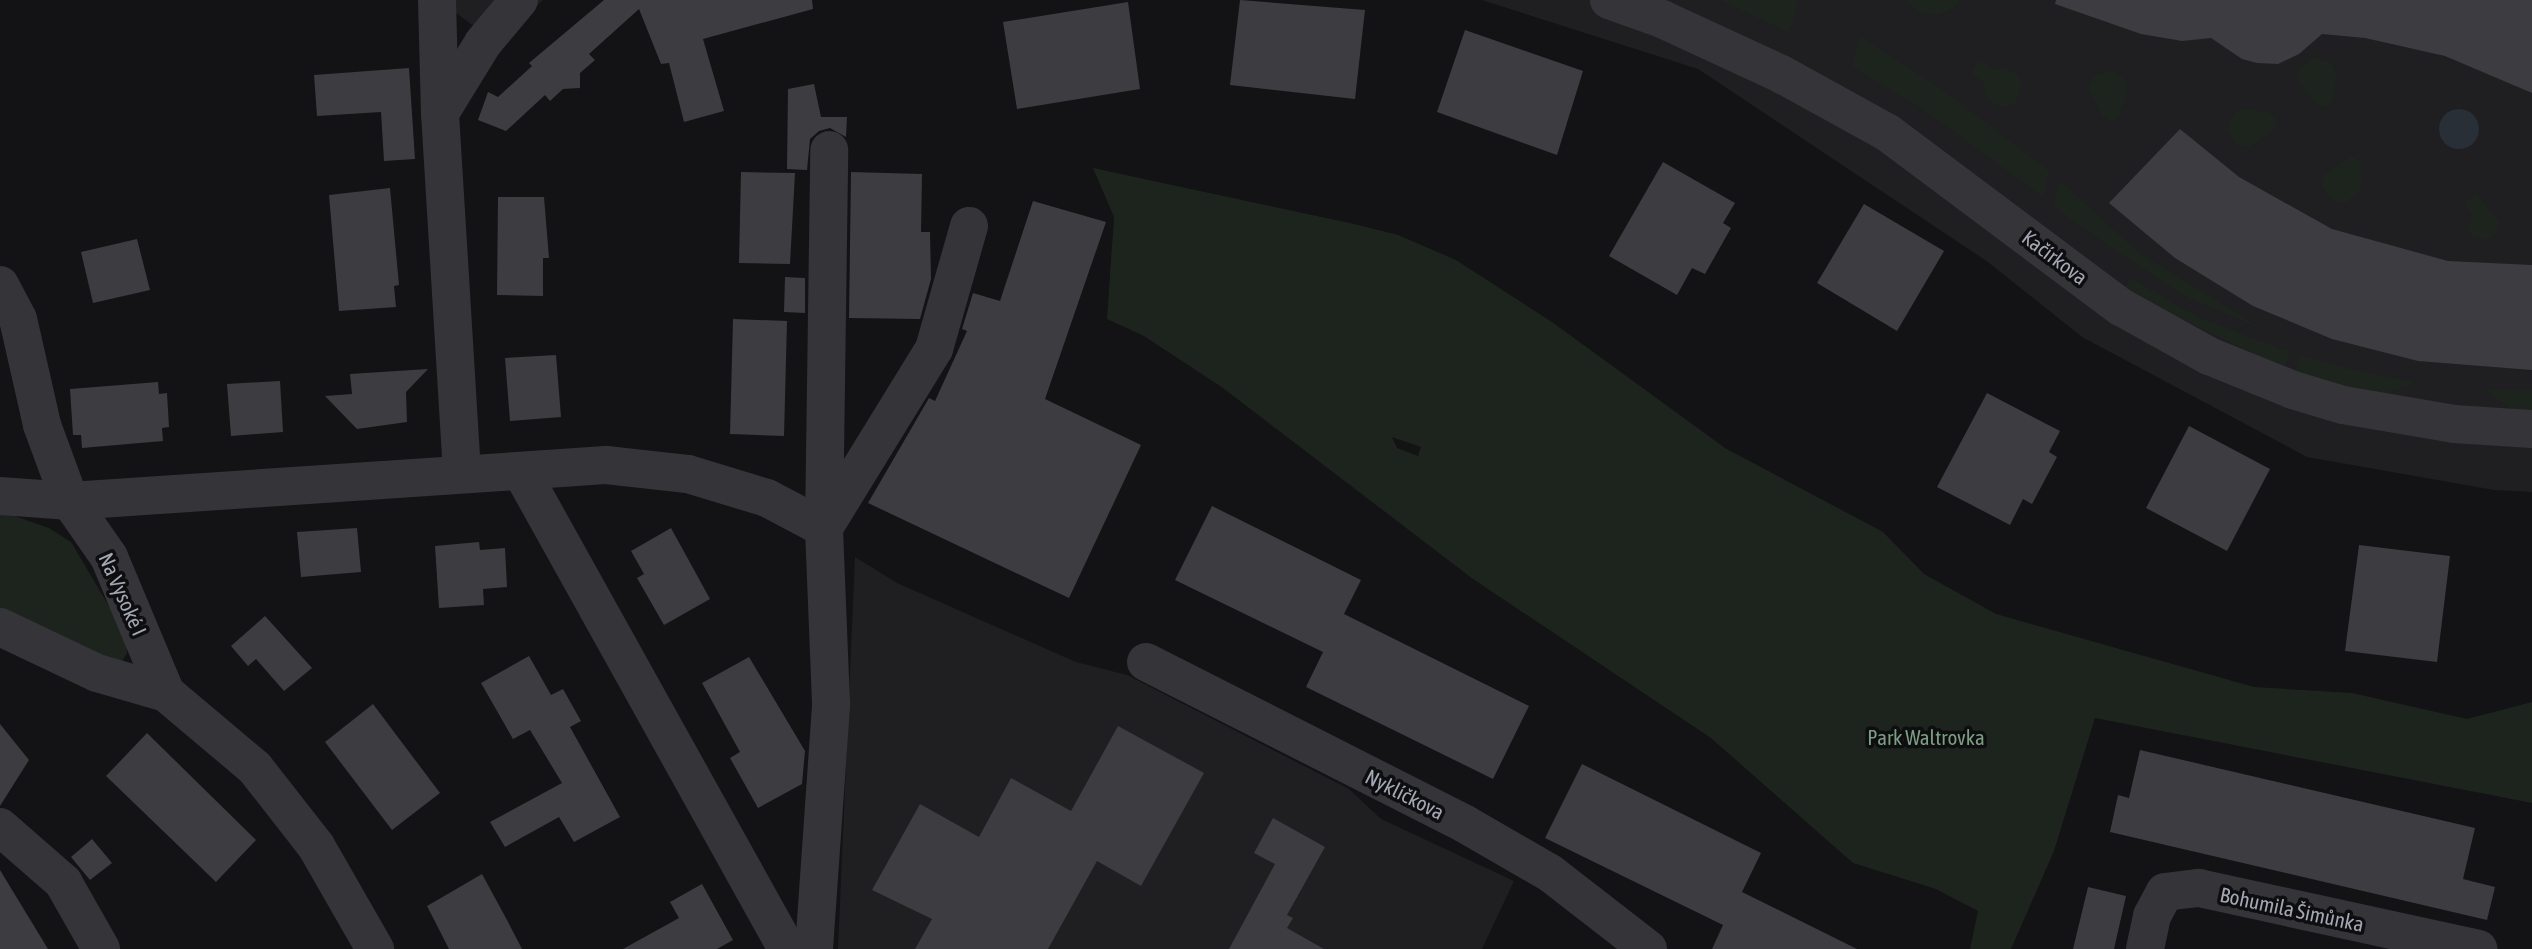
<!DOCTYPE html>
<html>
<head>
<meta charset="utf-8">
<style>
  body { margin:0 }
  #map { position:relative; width:2532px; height:949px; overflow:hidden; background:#131214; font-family:"Asap Condensed",sans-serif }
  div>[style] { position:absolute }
  .built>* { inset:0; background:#1f1e21 }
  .green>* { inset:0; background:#1d241e }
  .water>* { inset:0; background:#292f37 }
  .round { border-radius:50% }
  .building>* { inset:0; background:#3d3c41 }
  .minor>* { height:38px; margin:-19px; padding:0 19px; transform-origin:19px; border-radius:19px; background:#343439 }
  span { translate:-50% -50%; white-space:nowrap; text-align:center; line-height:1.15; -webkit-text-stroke:7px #0e0d0f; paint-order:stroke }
  .street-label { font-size:21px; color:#a4a7b4 }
  .park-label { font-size:21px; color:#7c9f82 }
</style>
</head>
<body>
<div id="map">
  <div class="built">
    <div style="clip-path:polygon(439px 0,543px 0,496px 43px)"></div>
    <div style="clip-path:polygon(1482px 0,2532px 0,2532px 492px,2494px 490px,2307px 457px,2082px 337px,1988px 262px,1698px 69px)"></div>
    <div style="clip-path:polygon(855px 557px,897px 583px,1076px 662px,1127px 675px,1349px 789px,1381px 819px,1514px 881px,1482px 949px,838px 949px)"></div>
  </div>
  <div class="green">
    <div style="clip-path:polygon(1719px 0,1794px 0,1798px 2px,1790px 33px)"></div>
    <div style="clip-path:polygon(1906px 0,1959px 0,1952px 9px,1935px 16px,1916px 11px)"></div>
    <div style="clip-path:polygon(1860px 36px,1940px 88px,2049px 171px,2043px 197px,1923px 109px,1852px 67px)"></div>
    <div style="clip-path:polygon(2315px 57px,2332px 64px,2337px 75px,2333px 101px,2326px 107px,2315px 103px,2297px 79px,2300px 67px)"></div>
    <div style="clip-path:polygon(1980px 61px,1993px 69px,2005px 68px,2017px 74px,2022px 86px,2015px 103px,2004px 108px,1987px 101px,1983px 82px,1971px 74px)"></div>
    <div style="clip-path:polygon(2110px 70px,2125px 79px,2128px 91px,2119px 116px,2112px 121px,2103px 117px,2088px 88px,2093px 77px)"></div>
    <div style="clip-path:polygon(2245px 108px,2271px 113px,2277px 120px,2275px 129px,2248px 148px,2236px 145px,2227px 129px,2234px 113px)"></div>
    <div style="clip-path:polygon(2350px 156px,2363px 162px,2360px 192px,2345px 203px,2333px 201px,2322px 187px,2324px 175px)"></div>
    <div style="clip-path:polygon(evenodd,1093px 168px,1354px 224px,1398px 235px,1456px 260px,1552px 322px,1725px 448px,1883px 532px,1924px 574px,1996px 614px,2254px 687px,2352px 693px,2467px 719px,2532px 702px,2532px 803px,2095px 718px,2054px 851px,2011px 949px,1970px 949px,1978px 911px,1936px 889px,1853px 863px,1711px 738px,1473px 579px,1223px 388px,1144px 336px,1107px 319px,1114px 217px,1093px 168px,1392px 437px,1421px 447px,1418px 456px,1397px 448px,1392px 437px)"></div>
    <div style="clip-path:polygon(2060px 181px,2141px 254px,2264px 330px,2184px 296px,2103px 242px,2053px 206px)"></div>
    <div style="clip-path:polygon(2477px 194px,2499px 222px,2498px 231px,2487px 240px,2473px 237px,2468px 228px,2472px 215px,2465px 203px)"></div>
    <div style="clip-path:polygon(2131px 278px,2198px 317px,2290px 352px,2285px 368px,2166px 312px,2125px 287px)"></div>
    <div style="clip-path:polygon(2301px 355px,2349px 369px,2416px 382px,2384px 395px,2337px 385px,2295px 372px)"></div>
    <div style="clip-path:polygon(2485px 390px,2532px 390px,2532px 412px,2515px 412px)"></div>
    <div style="clip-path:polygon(0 511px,49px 528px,71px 542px,126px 635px,127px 653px,120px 665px,0 618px)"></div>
  </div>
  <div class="water">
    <div class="round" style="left:2439px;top:109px;width:40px;height:40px"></div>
  </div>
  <div class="building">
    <div style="clip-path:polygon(604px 0,812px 0,813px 9px,703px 39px,724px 111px,684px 122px,669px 63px,661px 64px,639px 9px,589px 54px,595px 60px,580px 73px,580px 88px,563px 89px,550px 101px,545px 95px,506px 131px,478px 120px,488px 92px,498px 97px,532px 66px,529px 63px)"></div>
    <div style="clip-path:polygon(1240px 0,1365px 10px,1355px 99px,1230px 85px)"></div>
    <div style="clip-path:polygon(2056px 0,2532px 0,2532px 93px,2445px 56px,2365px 38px,2322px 34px,2299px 54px,2278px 64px,2257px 63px,2242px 59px,2211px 38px,2182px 41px,2141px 34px,2055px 4px)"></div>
    <div style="clip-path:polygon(1128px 2px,1140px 89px,1017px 109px,1003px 22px)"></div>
    <div style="clip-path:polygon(1465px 30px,1583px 71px,1557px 155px,1437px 112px)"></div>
    <div style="clip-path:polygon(409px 68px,415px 159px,384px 161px,381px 112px,317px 116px,314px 75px)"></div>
    <div style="clip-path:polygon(814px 84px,821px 117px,847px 117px,846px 137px,830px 128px,819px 131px,810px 139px,807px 170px,787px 169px,788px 89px)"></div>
    <div style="clip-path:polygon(2180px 129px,2239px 177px,2332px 229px,2448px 261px,2532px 265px,2532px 370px,2418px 361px,2332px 339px,2253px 306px,2175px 258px,2109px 203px)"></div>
    <div style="clip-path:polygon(1663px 162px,1735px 203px,1723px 223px,1731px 228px,1705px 274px,1692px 268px,1677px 295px,1609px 256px)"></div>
    <div style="clip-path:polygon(741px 172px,795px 173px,790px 264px,739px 263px)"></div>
    <div style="clip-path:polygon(851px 172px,922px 174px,921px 232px,930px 232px,931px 279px,920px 319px,849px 318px)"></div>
    <div style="clip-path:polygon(390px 188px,399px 285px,394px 286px,396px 307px,339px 311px,329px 195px)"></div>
    <div style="clip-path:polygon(498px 197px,544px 197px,549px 258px,543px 258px,543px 296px,497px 295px)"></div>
    <div style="clip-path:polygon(1033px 201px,1106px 222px,1045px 399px,1141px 445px,1069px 598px,868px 503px,929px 398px,935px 401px,967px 331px,962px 329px,973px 293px,1000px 301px)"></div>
    <div style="clip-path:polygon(1864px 204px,1944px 251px,1897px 331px,1817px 283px)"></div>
    <div style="clip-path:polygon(137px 239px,150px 290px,93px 303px,81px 252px)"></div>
    <div style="clip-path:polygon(785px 277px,805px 278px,805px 313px,784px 312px)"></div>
    <div style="clip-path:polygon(733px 319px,787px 321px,784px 436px,730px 434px)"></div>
    <div style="clip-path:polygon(556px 355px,561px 417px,510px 421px,505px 358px)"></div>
    <div style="clip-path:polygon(428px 369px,406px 392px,407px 422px,357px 429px,325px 396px,352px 394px,350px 374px)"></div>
    <div style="clip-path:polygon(280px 381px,283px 432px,231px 436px,227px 384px)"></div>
    <div style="clip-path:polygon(158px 382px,159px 394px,167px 393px,169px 427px,162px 428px,163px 441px,82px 448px,81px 435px,73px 435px,70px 389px)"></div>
    <div style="clip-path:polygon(1987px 393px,2060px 431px,2049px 452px,2057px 457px,2032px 504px,2023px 499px,2010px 525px,1937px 487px)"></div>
    <div style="clip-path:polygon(2189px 426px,2270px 469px,2227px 551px,2146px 508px)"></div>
    <div style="clip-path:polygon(1212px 506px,1361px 580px,1344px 614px,1529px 706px,1493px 779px,1306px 687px,1323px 652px,1175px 580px)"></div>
    <div style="clip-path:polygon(357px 528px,361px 572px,301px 577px,297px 532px)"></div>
    <div style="clip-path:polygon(671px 528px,710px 599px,664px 625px,637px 578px,644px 574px,631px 551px)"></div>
    <div style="clip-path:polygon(479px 542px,480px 550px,505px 548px,507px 587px,483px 589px,484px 605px,439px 608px,435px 546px)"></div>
    <div style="clip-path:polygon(2359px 545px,2450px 556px,2437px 662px,2345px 651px)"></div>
    <div style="clip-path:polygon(265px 616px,312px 668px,284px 691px,256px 659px,248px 666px,231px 646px)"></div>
    <div style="clip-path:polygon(529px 656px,551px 695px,563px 689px,581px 721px,570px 727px,620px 817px,574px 842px,559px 817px,505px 847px,490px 822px,562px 783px,530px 730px,513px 739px,481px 683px)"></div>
    <div style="clip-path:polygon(749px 657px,805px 751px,802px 784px,758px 808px,730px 758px,740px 752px,702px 683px)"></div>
    <div style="clip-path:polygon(373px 704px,440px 793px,392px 830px,325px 742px)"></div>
    <div style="clip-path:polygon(0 724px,29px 760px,0 806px)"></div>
    <div style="clip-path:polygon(1118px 726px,1204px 773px,1141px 886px,1097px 861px,1048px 949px,915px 949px,932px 919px,872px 890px,920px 804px,979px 837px,1011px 778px,1071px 811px)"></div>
    <div style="clip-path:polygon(147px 733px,256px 840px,216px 882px,106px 776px)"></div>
    <div style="clip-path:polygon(2140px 750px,2475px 828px,2463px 879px,2495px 887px,2487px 920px,2110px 832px,2118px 795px,2129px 798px)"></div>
    <div style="clip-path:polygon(1582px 764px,1761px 853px,1742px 892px,1857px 949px,1712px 949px,1723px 925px,1545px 838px)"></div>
    <div style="clip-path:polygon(1273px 818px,1325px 847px,1287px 915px,1293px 918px,1287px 928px,1324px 949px,1229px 949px,1275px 864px,1254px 853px)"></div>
    <div style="clip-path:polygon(92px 839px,112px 863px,90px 880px,71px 857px)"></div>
    <div style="clip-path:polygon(0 870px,48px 949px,0 949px)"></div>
    <div style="clip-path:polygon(482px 874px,507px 920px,522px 949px,449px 949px,427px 906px)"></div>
    <div style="clip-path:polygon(702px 884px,733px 940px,717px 949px,623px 949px,679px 918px,670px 902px)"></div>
    <div style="clip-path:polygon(2088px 887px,2126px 896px,2114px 949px,2073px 949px)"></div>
  </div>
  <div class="minor">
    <div style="left:437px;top:0;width:113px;rotate:88.5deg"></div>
    <div style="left:1609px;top:0;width:56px;rotate:19.7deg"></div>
    <div style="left:1662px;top:19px;width:131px;rotate:24.8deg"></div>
    <div style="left:1781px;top:74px;width:122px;rotate:28.9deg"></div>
    <div style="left:1888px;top:133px;width:291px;rotate:36.8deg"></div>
    <div style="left:2121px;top:307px;width:101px;rotate:29.1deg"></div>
    <div style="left:2209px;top:356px;width:91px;rotate:22deg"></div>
    <div style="left:2293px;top:390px;width:52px;rotate:16.7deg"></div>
    <div style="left:2343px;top:405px;width:113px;rotate:9.7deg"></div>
    <div style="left:2454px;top:424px;width:78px;rotate:3.7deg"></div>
    <div style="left:0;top:285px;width:38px;rotate:62deg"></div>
    <div style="left:18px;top:319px;width:109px;rotate:77.2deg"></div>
    <div style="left:42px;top:425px;width:81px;rotate:69.8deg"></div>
    <div style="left:70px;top:501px;width:68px;rotate:55.1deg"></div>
    <div style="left:109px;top:557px;width:147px;rotate:67.3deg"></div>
    <div style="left:521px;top:471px;width:547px;rotate:60.9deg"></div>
    <div style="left:462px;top:473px;width:361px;rotate:-93.5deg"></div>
    <div style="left:440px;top:113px;width:82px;rotate:-58.4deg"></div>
    <div style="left:483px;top:43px;width:56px;rotate:-50.1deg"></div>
    <div style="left:0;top:496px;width:70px;rotate:4.1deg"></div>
    <div style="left:70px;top:501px;width:537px;rotate:-3.84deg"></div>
    <div style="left:606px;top:465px;width:82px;rotate:6.3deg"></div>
    <div style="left:688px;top:474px;width:83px;rotate:16.9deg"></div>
    <div style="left:767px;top:498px;width:64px;rotate:27.8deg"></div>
    <div style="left:825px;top:526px;width:208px;rotate:-58.4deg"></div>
    <div style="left:934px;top:349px;width:128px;rotate:-74.1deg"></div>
    <div style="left:0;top:627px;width:107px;rotate:25.4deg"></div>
    <div style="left:97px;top:673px;width:72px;rotate:16.2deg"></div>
    <div style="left:166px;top:693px;width:116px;rotate:40.1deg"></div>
    <div style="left:255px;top:768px;width:99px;rotate:52deg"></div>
    <div style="left:316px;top:846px;width:119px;rotate:60.2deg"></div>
    <div style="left:1146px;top:662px;width:358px;rotate:26.9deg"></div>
    <div style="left:1465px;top:824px;width:98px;rotate:30deg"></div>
    <div style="left:1550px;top:873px;width:124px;rotate:37.8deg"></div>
    <div style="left:0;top:827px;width:84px;rotate:41.1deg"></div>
    <div style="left:63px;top:882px;width:77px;rotate:60.4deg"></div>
    <div style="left:814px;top:949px;width:247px;rotate:-86deg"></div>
    <div style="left:831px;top:703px;width:175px;rotate:-92.3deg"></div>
    <div style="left:824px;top:528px;width:378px;rotate:-89.2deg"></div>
    <div style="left:2145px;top:949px;width:34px;rotate:-78deg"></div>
    <div style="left:2152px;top:916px;width:27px;rotate:-62deg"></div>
    <div style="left:2165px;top:892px;width:34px;rotate:-7deg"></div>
    <div style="left:2199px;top:888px;width:286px;rotate:12.3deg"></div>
  </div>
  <div class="street-label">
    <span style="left:2055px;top:257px;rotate:37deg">Kačírkova</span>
    <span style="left:123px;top:594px;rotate:66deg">Na Vysoké I</span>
    <span style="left:1405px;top:794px;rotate:27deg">Nyklíčkova</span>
    <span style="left:2292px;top:909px;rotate:12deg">Bohumila Šimůnka</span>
  </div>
  <div class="park-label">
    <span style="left:1926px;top:737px">Park Waltrovka</span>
  </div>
</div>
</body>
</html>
